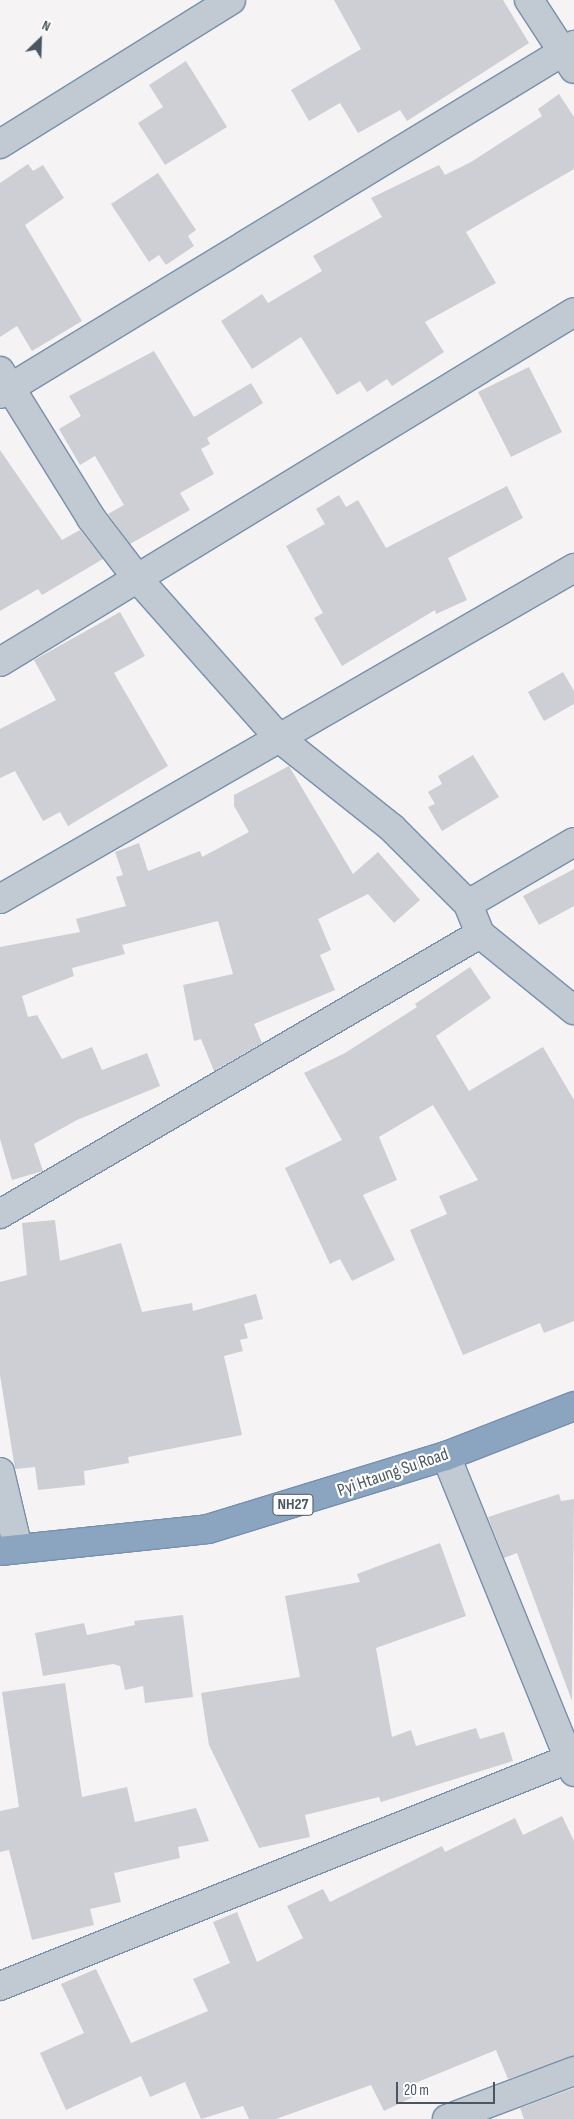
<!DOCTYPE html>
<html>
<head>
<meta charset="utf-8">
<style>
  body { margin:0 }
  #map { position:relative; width:574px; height:2119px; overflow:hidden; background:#f5f3f3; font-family:"Sofia Sans Condensed",sans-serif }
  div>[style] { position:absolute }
  .building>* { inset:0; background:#cdcfd5 }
  .roads { filter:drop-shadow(1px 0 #7690ad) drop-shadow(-1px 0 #7690ad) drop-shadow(0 1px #7690ad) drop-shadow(0 -1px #7690ad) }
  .street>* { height:28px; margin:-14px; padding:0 14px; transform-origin:14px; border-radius:14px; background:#c1cad2 }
  .highway>* { height:28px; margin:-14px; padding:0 14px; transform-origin:14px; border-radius:14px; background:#8ba5c1 }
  span { translate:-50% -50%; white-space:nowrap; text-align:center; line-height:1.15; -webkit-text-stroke:4.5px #fff; paint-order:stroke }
  .shield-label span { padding:1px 4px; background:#fff; border:1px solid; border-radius:4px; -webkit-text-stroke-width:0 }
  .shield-label { font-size:16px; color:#4a5661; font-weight:700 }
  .street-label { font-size:18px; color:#4a5661 }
  .north { position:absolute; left:15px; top:15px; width:50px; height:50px; -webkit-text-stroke:4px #fff; paint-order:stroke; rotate:24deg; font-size:14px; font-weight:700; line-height:20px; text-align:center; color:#4a5661 }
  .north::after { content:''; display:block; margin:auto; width:18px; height:22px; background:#4a5661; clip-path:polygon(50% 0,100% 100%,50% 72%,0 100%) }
  .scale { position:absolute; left:396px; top:2082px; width:99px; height:22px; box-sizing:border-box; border:2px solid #4a5661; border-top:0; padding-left:6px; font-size:15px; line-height:18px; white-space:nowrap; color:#4a5661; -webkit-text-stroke:4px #fff; paint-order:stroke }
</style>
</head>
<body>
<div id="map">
  <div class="building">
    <div style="clip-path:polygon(334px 0,503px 0,529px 43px,407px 121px,400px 110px,358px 133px,340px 103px,309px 121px,291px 90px,361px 49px)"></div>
    <div style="clip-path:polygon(186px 61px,227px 127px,165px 165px,138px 123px,163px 107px,149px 85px)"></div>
    <div style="clip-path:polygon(559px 94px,574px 117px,574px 169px,466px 232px,496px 283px,425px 322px,444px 352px,392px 386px,387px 379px,367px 392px,360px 381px,337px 395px,301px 337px,252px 369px,221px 321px,262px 294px,268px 303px,322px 271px,313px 256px,382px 217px,371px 198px,439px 165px,445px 175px,471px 162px,542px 116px,538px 109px)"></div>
    <div style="clip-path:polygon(28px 164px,33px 171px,43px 165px,64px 198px,25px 225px,82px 321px,32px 351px,17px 326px,0 337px,0 183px)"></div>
    <div style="clip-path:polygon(158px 173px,196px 230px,188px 236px,194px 246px,166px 265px,159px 255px,149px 262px,111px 204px)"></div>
    <div style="clip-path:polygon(154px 351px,194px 417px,251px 383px,263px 403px,207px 438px,210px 444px,201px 449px,214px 474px,180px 493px,190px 510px,130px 544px,108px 514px,124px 505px,95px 456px,80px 465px,59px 429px,81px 416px,69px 396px)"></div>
    <div style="clip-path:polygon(529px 367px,562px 432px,511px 457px,478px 392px)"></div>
    <div style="clip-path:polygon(0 450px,62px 540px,80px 530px,103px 559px,42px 595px,38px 589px,0 611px)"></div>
    <div style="clip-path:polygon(507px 486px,523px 518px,448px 558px,467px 600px,436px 614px,435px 610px,342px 666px,314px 618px,323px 613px,286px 546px,325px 524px,316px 509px,339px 495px,346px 507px,358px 500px,386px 548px)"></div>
    <div style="clip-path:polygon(120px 612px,145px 656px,114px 673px,168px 766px,68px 826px,60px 812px,43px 821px,15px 771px,0 778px,0 729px,56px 700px,34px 660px)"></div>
    <div style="clip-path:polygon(563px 672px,574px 691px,574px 704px,544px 721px,528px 692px)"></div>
    <div style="clip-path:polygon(473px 755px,499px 797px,442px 831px,428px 807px,435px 804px,428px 792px,442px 784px,438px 776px)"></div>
    <div style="clip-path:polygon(289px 766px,353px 874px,378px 852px,420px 900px,394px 923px,368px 894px,318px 919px,331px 950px,320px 955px,335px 990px,254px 1024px,262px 1043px,214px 1071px,201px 1039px,194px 1041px,183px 985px,233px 974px,218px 921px,122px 945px,125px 954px,72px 968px,74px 976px,22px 996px,28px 1017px,37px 1015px,62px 1059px,92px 1047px,102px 1070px,147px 1053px,160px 1086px,77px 1120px,34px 1144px,43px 1171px,12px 1180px,0 1139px,0 947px,80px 932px,76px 919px,126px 906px,116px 877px,123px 875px,115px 852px,139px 843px,148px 871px,200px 851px,202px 857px,249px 832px,234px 806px,234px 795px)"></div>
    <div style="clip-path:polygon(574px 869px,574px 906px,539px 925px,523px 896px)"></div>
    <div style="clip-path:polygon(470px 967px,491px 998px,436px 1036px,469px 1091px,543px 1047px,574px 1100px,574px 1321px,544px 1333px,540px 1323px,463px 1355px,410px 1230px,447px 1214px,439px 1196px,478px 1180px,433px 1105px,379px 1137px,397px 1180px,363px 1195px,395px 1260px,352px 1281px,340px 1259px,330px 1264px,285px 1168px,342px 1140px,304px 1073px,345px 1053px,417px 1007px,415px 1004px)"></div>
    <div style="clip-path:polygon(55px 1220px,60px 1261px,121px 1243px,142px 1312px,192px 1303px,193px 1311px,256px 1294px,263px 1319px,244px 1324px,248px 1338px,240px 1340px,243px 1351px,224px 1356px,242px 1435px,128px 1457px,129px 1463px,84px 1471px,85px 1485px,38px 1490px,35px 1467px,15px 1469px,0 1375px,0 1282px,27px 1275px,22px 1223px)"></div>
    <div style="clip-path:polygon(559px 1494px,561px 1501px,574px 1499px,572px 1701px,517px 1553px,504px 1558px,488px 1517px)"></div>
    <div style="clip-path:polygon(440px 1543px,466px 1616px,376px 1648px,392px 1737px,411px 1730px,416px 1746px,476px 1728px,480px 1739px,504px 1732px,513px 1761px,381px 1802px,379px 1797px,305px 1815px,310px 1837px,259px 1848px,209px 1745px,201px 1693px,300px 1677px,285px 1596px,360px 1582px,357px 1574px)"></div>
    <div style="clip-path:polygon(183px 1615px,193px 1697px,145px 1703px,143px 1686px,125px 1690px,120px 1666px,113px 1664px,43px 1676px,35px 1633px,84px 1623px,87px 1635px,135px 1625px,134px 1621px)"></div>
    <div style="clip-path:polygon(65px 1683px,82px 1797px,127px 1787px,135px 1822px,196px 1808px,209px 1841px,178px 1847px,180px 1858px,114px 1873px,121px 1902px,90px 1909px,94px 1925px,32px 1940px,9px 1850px,0 1852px,0 1811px,19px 1807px,2px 1692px)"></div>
    <div style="clip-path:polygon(562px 1816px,574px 1841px,574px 2056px,508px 2079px,496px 2050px,408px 2086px,413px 2097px,384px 2111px,371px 2085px,276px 2119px,249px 2119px,243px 2106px,201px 2119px,185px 2082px,150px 2097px,141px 2076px,66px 2110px,40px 2053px,84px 2033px,61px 1984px,96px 1969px,131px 2043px,208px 2011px,193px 1979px,230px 1963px,213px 1922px,237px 1912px,257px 1962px,303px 1938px,287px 1906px,323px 1889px,330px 1902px,442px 1846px,445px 1852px,515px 1818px,523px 1835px)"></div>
    <div style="clip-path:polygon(574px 2088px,574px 2119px,524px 2119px,520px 2108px)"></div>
  </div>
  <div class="roads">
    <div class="street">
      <div style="left:529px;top:0;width:82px;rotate:56.9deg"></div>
      <div style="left:0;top:144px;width:272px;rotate:-31.9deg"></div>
      <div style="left:0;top:371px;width:173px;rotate:58.2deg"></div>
      <div style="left:91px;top:518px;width:76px;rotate:52.5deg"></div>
      <div style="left:137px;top:578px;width:214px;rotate:48.4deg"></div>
      <div style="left:279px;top:738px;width:144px;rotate:38.5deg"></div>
      <div style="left:392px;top:828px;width:107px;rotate:45deg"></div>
      <div style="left:468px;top:904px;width:32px;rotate:68deg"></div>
      <div style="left:480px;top:934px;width:121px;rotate:39deg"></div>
      <div style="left:0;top:394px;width:672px;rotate:-31.3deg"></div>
      <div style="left:0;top:662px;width:672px;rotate:-31.37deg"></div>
      <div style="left:0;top:899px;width:663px;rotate:-29.97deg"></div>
      <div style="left:468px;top:904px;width:123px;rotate:-30.3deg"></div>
      <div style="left:0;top:1214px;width:556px;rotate:-30.26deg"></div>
      <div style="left:446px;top:1456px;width:341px;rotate:67.9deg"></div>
      <div style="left:0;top:1472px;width:78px;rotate:76.7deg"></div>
      <div style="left:0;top:1986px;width:618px;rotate:-21.75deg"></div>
      <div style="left:447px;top:2119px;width:136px;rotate:-20.7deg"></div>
    </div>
    <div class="highway">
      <div style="left:0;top:1551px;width:209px;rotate:-6deg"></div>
      <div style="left:208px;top:1529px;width:249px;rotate:-17.1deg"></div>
      <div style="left:446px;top:1456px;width:137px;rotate:-21.3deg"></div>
    </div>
  </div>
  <div class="shield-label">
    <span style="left:293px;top:1505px">NH27</span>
  </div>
  <div class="street-label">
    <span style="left:393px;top:1473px;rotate:-19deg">Pyi Htaung Su Road</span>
  </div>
  <div class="north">N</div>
  <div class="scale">20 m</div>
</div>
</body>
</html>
